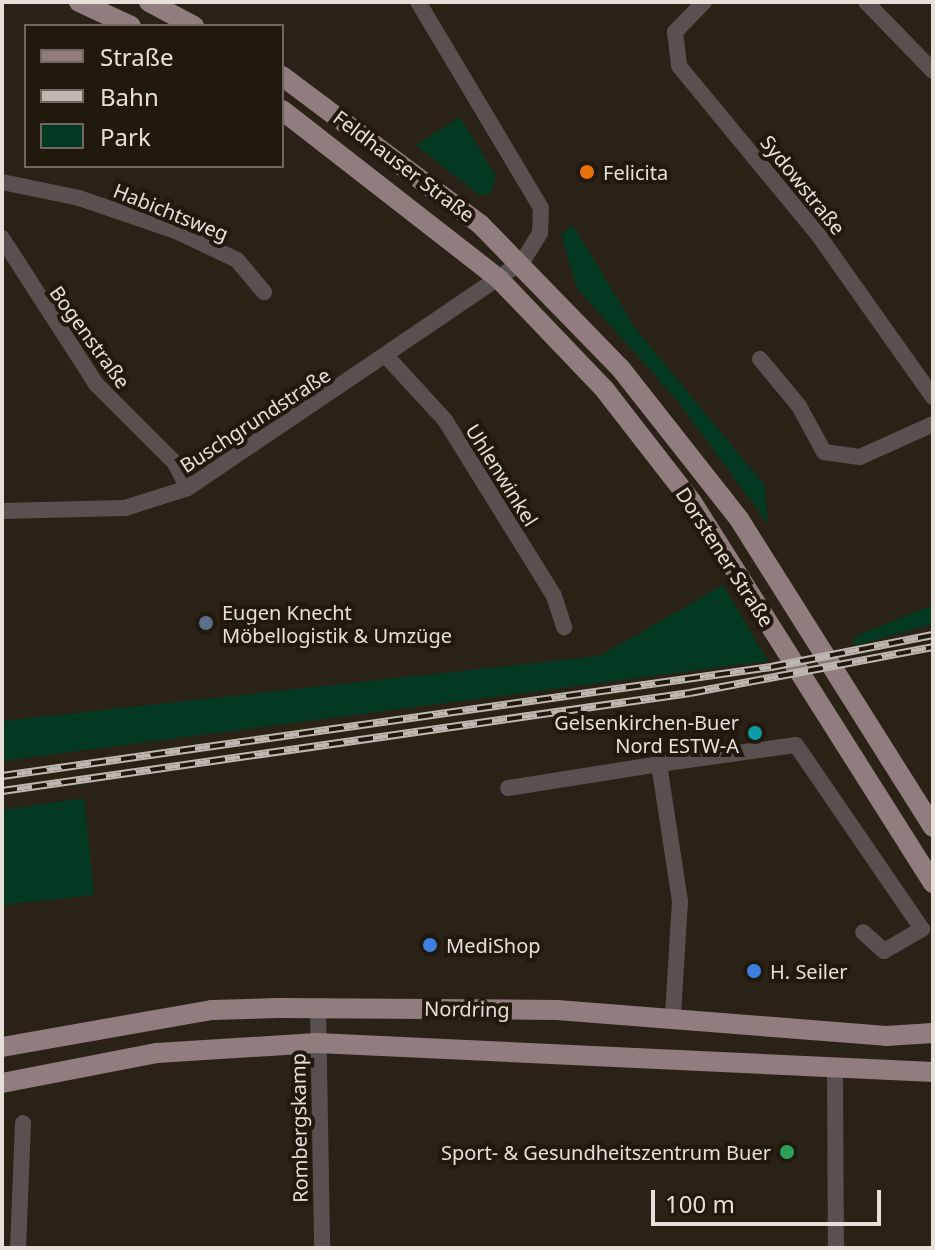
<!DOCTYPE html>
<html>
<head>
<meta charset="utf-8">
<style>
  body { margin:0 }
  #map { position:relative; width:935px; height:1250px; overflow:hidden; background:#2b2217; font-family:"Noto Sans",sans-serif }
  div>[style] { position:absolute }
  .green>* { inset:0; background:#023920 }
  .minor>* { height:16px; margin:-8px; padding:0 8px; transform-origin:8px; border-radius:8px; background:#595150 }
  .major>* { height:20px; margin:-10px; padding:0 10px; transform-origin:10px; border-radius:10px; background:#8f7e7d }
  .rail>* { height:8px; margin-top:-4px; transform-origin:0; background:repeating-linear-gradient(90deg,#21180e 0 15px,#beb8b0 0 30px); box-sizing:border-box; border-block:2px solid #beb8b0 }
  .dots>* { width:22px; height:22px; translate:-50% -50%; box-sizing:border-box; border:4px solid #21180e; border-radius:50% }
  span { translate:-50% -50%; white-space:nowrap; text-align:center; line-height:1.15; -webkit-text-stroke:8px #21180e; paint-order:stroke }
  .street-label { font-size:20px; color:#e6e0d9 }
  .poi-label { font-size:20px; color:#e6e0d9 }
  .left { translate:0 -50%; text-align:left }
  .right { translate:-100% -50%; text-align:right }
  .frame { position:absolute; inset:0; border:4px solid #e6e0d9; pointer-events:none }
  .legend { position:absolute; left:24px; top:24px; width:260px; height:144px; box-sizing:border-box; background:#21180e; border:2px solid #70685f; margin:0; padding:10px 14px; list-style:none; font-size:24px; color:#e6e0d9 }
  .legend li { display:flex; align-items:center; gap:16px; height:40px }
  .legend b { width:40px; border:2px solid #70685f }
  .scale { position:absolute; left:651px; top:1190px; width:230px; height:36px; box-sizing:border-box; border:4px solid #e6e0d9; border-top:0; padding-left:10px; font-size:24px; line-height:28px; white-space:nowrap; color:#e6e0d9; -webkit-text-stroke:6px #21180e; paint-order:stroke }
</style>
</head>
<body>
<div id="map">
  <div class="green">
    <div style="clip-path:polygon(460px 117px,496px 176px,490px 194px,479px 195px,416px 145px)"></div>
    <div style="clip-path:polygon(573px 225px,635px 328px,765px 486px,768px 524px,676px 399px,577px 288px,561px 234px)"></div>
    <div style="clip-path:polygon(723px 585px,768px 661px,2px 761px,2px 721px,600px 656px)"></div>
    <div style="clip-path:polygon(933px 605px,933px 624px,853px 646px,856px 636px)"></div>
    <div style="clip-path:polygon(84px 798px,94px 895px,2px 905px,2px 810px)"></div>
  </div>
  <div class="minor">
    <div style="left:704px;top:2px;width:42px;rotate:134deg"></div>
    <div style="left:675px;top:32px;width:34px;rotate:83deg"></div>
    <div style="left:679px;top:66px;width:220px;rotate:50.5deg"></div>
    <div style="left:819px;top:236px;width:197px;rotate:54.7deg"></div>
    <div style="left:866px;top:2px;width:96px;rotate:45.8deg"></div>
    <div style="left:2px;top:182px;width:79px;rotate:11.7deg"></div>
    <div style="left:79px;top:198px;width:102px;rotate:18.8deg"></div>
    <div style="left:176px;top:231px;width:68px;rotate:25.4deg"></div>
    <div style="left:237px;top:260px;width:42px;rotate:49.8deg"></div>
    <div style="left:2px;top:238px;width:174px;rotate:57.2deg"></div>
    <div style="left:96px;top:384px;width:112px;rotate:45deg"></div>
    <div style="left:175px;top:463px;width:28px;rotate:63deg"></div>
    <div style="left:388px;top:358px;width:84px;rotate:47.4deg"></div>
    <div style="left:445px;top:420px;width:207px;rotate:58.2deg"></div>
    <div style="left:554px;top:596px;width:33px;rotate:72deg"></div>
    <div style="left:760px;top:359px;width:61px;rotate:50.3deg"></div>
    <div style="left:799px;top:406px;width:52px;rotate:61.5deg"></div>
    <div style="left:824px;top:452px;width:36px;rotate:8deg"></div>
    <div style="left:860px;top:457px;width:80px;rotate:-24.3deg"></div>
    <div style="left:2px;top:511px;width:123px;rotate:-1.4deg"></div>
    <div style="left:125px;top:508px;width:66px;rotate:-17.6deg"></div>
    <div style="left:188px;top:488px;width:403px;rotate:-34.1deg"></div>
    <div style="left:522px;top:262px;width:34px;rotate:-58deg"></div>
    <div style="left:540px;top:233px;width:25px;rotate:-88deg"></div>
    <div style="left:541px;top:208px;width:240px;rotate:-120.8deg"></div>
    <div style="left:659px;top:764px;width:138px;rotate:-7.9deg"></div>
    <div style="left:796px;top:745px;width:223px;rotate:55.6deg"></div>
    <div style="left:922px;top:929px;width:44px;rotate:149.9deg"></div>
    <div style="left:884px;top:951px;width:28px;rotate:-138deg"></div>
    <div style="left:508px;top:788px;width:153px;rotate:-9deg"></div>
    <div style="left:659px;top:764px;width:139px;rotate:81.3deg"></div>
    <div style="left:680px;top:901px;width:116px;rotate:93.5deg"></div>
    <div style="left:318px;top:1008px;width:240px;rotate:89deg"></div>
    <div style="left:835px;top:1068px;width:180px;rotate:89.7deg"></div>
    <div style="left:18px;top:1248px;width:125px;rotate:-87.7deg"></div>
  </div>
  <div class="major">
    <div style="left:79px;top:2px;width:57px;rotate:24.8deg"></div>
    <div style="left:149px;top:2px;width:51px;rotate:28.1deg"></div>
    <div style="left:282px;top:76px;width:247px;rotate:36.8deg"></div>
    <div style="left:480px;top:224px;width:202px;rotate:45.8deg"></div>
    <div style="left:621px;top:369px;width:191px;rotate:51.8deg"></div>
    <div style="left:739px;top:519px;width:364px;rotate:57.8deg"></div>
    <div style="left:282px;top:110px;width:276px;rotate:37.9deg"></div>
    <div style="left:500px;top:280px;width:152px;rotate:46.3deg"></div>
    <div style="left:605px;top:390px;width:142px;rotate:52.2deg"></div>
    <div style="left:692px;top:502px;width:451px;rotate:57.7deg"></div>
    <div style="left:2px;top:1047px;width:213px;rotate:-10deg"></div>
    <div style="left:212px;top:1010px;width:66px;rotate:-1.7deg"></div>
    <div style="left:278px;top:1008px;width:279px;rotate:0.4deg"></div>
    <div style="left:557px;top:1010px;width:330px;rotate:4.5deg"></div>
    <div style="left:886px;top:1036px;width:47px;rotate:-3.7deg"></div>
    <div style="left:2px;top:1083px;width:158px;rotate:-11deg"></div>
    <div style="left:157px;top:1053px;width:160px;rotate:-3.6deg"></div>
    <div style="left:317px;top:1043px;width:617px;rotate:2.7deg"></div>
  </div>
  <div class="rail">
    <div style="left:2px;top:776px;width:777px;rotate:-8.07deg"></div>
    <div style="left:771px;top:667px;width:165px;rotate:-11.2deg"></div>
    <div style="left:2px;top:791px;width:695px;rotate:-8.11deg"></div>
    <div style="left:690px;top:693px;width:247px;rotate:-10.7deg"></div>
  </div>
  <div class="dots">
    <div style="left:587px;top:172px;background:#e8710a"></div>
    <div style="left:206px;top:623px;background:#5c6f8a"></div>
    <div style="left:755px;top:733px;background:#0f9aa8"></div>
    <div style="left:430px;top:945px;background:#3f7fe0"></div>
    <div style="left:754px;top:971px;background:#3f7fe0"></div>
    <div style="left:787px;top:1152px;background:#2e9e5b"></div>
  </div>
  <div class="street-label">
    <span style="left:404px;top:166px;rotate:37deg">Feldhauser Straße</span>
    <span style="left:803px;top:185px;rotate:51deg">Sydowstraße</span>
    <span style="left:171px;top:212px;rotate:22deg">Habichtsweg</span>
    <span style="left:90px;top:337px;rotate:54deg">Bogenstraße</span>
    <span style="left:255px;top:420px;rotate:-33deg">Buschgrundstraße</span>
    <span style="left:502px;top:475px;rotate:58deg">Uhlenwinkel</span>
    <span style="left:725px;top:557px;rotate:57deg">Dorstener Straße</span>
    <span style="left:467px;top:1009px;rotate:1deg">Nordring</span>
    <span style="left:299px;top:1128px;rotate:-91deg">Rombergskamp</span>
  </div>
  <div class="poi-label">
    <span class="left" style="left:603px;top:172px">Felicita</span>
    <span class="left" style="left:222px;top:624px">Eugen Knecht<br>Möbellogistik &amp; Umzüge</span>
    <span class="right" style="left:739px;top:734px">Gelsenkirchen-Buer<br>Nord ESTW-A</span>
    <span class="left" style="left:446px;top:945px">MediShop</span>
    <span class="left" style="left:770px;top:971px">H. Seiler</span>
    <span class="right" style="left:771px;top:1152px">Sport- &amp; Gesundheitszentrum Buer</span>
  </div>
  <div class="frame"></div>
  <ul class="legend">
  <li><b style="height:10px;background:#8f7e7d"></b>Straße</li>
  <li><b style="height:10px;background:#beb8b0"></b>Bahn</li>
  <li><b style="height:22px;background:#023920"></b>Park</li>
  </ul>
  <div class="scale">100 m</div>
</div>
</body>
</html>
